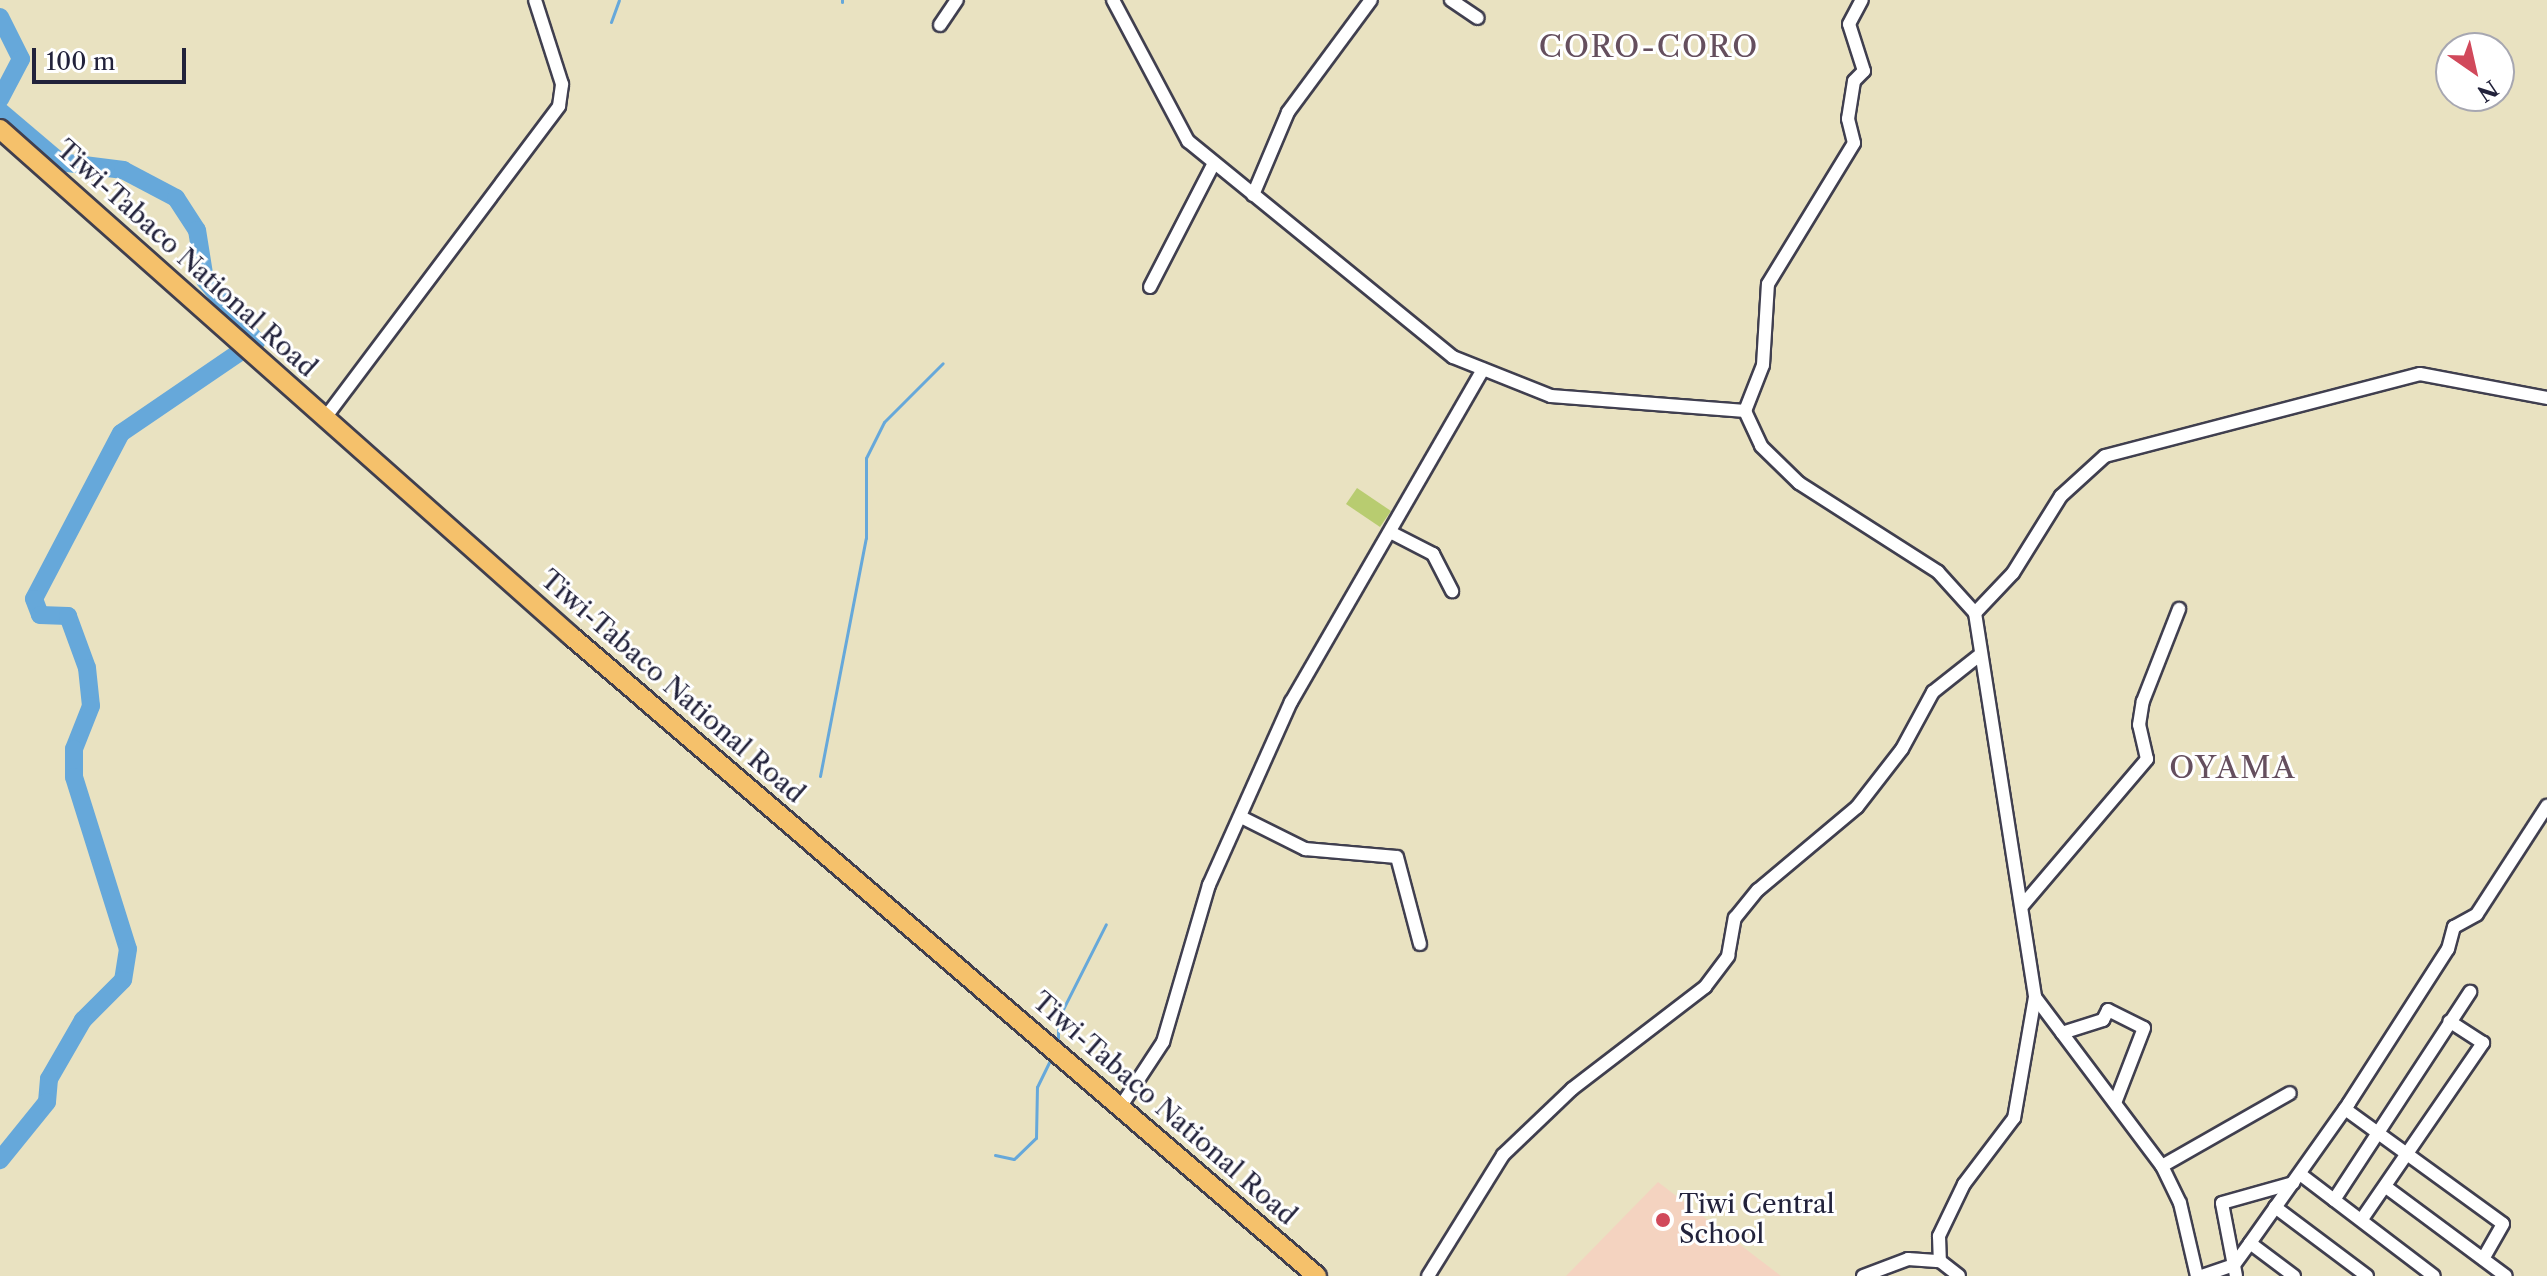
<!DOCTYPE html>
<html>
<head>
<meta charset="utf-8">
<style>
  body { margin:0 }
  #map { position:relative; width:2547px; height:1276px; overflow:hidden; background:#e9e2c1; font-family:"Libre Caslon Text",serif }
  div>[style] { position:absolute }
  .built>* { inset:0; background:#f4d3c0 }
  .green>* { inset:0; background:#b8cc70 }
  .stream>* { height:3px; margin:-1.5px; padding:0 1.5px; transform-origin:1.5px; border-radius:1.5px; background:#66a8da }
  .river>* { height:18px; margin:-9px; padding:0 9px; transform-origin:9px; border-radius:9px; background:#66a8da }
  .roads { filter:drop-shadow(2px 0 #403f4f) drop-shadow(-2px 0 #403f4f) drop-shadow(0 2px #403f4f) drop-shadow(0 -2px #403f4f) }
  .street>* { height:12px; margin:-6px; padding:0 6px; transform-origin:6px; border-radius:6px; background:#fff }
  .primary>* { height:18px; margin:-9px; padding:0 9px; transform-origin:9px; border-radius:9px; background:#f5c16b }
  .dots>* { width:22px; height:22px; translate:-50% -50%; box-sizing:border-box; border:4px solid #fff; border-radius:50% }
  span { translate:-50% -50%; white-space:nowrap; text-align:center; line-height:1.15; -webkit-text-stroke:6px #fff; paint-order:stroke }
  .street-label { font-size:26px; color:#22223b }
  .poi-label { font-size:26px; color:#22223b }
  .left { translate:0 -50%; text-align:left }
  .quarter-label { font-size:30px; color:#654f5e; letter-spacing:2px }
  .north { position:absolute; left:2435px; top:32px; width:80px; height:80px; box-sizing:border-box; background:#fff; border:2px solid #a7a7b1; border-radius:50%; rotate:146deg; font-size:22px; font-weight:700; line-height:32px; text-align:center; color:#22223b }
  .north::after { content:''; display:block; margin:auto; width:28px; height:36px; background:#d1495b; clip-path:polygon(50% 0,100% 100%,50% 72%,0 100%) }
  .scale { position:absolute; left:32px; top:48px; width:154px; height:36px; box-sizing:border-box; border:4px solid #22223b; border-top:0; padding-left:10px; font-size:24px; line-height:28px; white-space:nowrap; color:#22223b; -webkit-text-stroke:6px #fff; paint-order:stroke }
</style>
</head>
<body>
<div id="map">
  <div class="built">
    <div style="clip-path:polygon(1658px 1182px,1781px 1276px,1566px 1276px)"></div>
  </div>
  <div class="green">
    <div style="clip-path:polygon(1357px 488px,1391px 511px,1380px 527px,1346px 504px)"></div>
  </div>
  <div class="stream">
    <div style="left:842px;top:2px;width:2px;rotate:-90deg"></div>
    <div style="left:611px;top:22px;width:23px;rotate:-70deg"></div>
    <div style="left:820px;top:776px;width:242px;rotate:-79.1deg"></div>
    <div style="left:866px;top:538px;width:80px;rotate:-90deg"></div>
    <div style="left:866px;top:458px;width:40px;rotate:-63.4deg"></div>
    <div style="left:884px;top:422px;width:83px;rotate:-45deg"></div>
    <div style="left:1058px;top:1044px;width:25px;rotate:-90deg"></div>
    <div style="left:1058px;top:1019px;width:106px;rotate:-63.2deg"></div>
    <div style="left:995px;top:1155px;width:19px;rotate:12deg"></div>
    <div style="left:1014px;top:1159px;width:30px;rotate:-44deg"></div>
    <div style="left:1036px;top:1138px;width:51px;rotate:-88.9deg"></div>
    <div style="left:1037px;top:1087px;width:32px;rotate:-64deg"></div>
  </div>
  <div class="river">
    <div style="left:0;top:17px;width:47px;rotate:63.4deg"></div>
    <div style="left:21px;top:59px;width:45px;rotate:117.7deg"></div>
    <div style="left:0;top:111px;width:79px;rotate:40.4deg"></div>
    <div style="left:60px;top:162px;width:64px;rotate:7.2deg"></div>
    <div style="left:123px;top:170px;width:60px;rotate:27.8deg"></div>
    <div style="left:176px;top:198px;width:38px;rotate:57deg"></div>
    <div style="left:197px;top:230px;width:51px;rotate:80.9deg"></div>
    <div style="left:205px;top:280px;width:80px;rotate:50.1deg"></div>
    <div style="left:256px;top:341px;width:163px;rotate:145.7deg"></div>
    <div style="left:121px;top:433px;width:187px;rotate:117.7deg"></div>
    <div style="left:34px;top:599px;width:17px;rotate:69deg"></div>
    <div style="left:40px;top:615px;width:28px;rotate:2deg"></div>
    <div style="left:68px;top:616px;width:55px;rotate:69.9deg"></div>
    <div style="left:87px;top:668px;width:38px;rotate:84deg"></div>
    <div style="left:91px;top:706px;width:46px;rotate:111.6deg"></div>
    <div style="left:74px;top:749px;width:28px;rotate:90deg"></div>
    <div style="left:74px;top:777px;width:180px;rotate:72.6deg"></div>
    <div style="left:128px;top:949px;width:31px;rotate:99deg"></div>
    <div style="left:123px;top:980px;width:57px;rotate:135deg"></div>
    <div style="left:83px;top:1020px;width:68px;rotate:120deg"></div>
    <div style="left:49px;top:1079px;width:23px;rotate:95deg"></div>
    <div style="left:47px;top:1102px;width:75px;rotate:129deg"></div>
  </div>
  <div class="roads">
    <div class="street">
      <div style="left:1113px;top:0;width:160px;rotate:62deg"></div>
      <div style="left:1188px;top:141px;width:342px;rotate:39.2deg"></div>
      <div style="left:1453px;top:357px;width:105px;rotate:21.7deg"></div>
      <div style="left:1551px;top:396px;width:195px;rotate:4.4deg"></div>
      <div style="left:1745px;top:411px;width:38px;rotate:65deg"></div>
      <div style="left:1761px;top:446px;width:53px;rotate:44.2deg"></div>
      <div style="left:1799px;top:483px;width:165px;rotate:32.6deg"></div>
      <div style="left:1938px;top:572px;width:55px;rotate:47.9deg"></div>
      <div style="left:1975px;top:613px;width:389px;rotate:81.1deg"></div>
      <div style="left:2035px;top:997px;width:123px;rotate:99.8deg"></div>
      <div style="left:2014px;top:1118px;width:83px;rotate:127.1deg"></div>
      <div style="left:1964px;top:1184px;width:58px;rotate:115.7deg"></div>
      <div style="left:1939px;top:1236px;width:25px;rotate:88deg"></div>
      <div style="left:1940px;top:1261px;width:24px;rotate:38deg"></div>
      <div style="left:1451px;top:0;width:32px;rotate:34deg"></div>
      <div style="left:940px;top:25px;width:30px;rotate:-56deg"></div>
      <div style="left:1253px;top:195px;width:90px;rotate:-67.1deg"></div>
      <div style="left:1288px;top:112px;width:139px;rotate:-53.5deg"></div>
      <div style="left:1150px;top:287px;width:137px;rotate:-62.7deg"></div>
      <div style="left:1745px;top:411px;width:49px;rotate:-68.6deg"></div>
      <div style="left:1763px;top:365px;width:81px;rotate:-86.5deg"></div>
      <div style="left:1768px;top:284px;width:165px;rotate:-58.6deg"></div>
      <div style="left:1854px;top:143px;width:25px;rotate:-104deg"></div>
      <div style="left:1848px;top:119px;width:38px;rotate:-81deg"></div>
      <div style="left:1854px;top:81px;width:14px;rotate:-45deg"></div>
      <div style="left:1864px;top:71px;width:49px;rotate:-107.7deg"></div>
      <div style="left:1849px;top:24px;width:27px;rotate:-62deg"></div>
      <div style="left:325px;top:418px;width:390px;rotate:-53.1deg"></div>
      <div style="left:559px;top:106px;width:22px;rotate:-82deg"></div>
      <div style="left:562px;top:84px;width:88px;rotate:-107.8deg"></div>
      <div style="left:1394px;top:534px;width:44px;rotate:27.1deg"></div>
      <div style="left:1433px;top:554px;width:42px;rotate:62.8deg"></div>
      <div style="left:1975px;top:613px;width:55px;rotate:-46.5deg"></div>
      <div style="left:2013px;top:573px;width:91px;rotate:-58.1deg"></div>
      <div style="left:2061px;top:496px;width:59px;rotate:-42.3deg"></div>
      <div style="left:2105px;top:456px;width:325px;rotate:-14.6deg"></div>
      <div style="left:2420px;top:374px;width:129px;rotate:10.7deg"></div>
      <div style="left:1241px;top:817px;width:72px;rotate:26.6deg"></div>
      <div style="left:1305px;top:849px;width:92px;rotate:5deg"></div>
      <div style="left:1397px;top:857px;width:90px;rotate:75.2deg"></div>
      <div style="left:2022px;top:906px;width:193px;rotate:-49.6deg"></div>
      <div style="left:2147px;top:759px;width:35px;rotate:-103deg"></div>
      <div style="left:2139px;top:725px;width:24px;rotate:-81deg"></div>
      <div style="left:2143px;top:701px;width:99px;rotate:-68.6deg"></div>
      <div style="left:2035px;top:997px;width:211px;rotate:53.1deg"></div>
      <div style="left:2162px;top:1166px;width:41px;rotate:64.1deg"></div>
      <div style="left:2180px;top:1203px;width:75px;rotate:76.9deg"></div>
      <div style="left:2062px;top:1033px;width:43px;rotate:-17.6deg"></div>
      <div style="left:2103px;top:1020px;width:11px;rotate:-63deg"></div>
      <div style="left:2108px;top:1010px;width:40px;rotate:26.6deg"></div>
      <div style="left:2144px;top:1028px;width:80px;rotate:111.1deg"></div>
      <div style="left:1121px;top:1106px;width:77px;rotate:-56.7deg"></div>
      <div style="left:1163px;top:1042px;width:164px;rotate:-73.7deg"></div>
      <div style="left:1209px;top:885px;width:201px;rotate:-65.9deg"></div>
      <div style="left:1291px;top:702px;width:384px;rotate:-60deg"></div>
      <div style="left:2345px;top:1109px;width:195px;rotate:36deg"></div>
      <div style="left:2503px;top:1224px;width:40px;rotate:119.7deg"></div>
      <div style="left:2162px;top:1166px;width:147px;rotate:-29.7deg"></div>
      <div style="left:2300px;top:1174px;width:168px;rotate:37.3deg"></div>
      <div style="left:2386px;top:1187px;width:149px;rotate:36.6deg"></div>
      <div style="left:2334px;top:1200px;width:249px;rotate:-56.8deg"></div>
      <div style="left:2275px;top:1207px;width:115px;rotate:36.9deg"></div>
      <div style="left:2362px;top:1219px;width:214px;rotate:-55.5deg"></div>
      <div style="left:2483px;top:1043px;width:40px;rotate:-147.1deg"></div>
      <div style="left:2250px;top:1243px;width:55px;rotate:36.9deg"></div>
      <div style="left:1428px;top:1276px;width:142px;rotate:-58.2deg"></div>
      <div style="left:1503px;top:1155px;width:95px;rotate:-43.7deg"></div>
      <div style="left:1572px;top:1089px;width:168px;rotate:-37.5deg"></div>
      <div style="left:1705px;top:987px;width:39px;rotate:-53deg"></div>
      <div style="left:1728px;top:956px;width:39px;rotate:-80deg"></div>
      <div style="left:1735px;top:918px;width:36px;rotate:-51deg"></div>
      <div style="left:1758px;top:890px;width:129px;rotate:-40deg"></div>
      <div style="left:1857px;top:807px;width:73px;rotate:-52.2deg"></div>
      <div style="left:1902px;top:749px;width:65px;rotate:-61.5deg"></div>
      <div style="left:1933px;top:692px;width:61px;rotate:-38.4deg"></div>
      <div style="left:1863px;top:1276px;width:48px;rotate:-20.7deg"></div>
      <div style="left:1908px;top:1259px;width:32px;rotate:4deg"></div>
      <div style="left:2202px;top:1276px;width:34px;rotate:-19deg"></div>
      <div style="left:2234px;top:1265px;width:27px;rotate:-54deg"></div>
      <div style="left:2250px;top:1243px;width:171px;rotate:-54.7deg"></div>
      <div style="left:2349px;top:1103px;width:183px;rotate:-57.3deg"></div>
      <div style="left:2448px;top:949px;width:23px;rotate:-75deg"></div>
      <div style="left:2454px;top:927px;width:26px;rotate:-29deg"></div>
      <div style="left:2477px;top:914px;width:129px;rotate:-57.1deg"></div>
      <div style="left:2236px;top:1276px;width:74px;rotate:-100.9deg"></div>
      <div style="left:2222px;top:1203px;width:74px;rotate:-15.7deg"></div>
    </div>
    <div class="primary">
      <div style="left:0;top:129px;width:764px;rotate:41.6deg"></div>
      <div style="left:571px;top:636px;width:983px;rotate:40.63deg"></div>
    </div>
  </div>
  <div class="dots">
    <div style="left:1663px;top:1220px;background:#d1495b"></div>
  </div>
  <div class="street-label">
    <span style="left:186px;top:259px;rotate:42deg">Tiwi-Tabaco National Road</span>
    <span style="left:672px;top:687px;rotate:41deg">Tiwi-Tabaco National Road</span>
    <span style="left:1164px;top:1109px;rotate:41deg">Tiwi-Tabaco National Road</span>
  </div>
  <div class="poi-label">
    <span class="left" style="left:1679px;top:1220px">Tiwi Central<br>School</span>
  </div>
  <div class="quarter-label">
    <span style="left:1649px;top:47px">CORO-CORO</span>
    <span style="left:2233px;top:768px">OYAMA</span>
  </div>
  <div class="north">N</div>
  <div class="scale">100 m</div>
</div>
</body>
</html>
